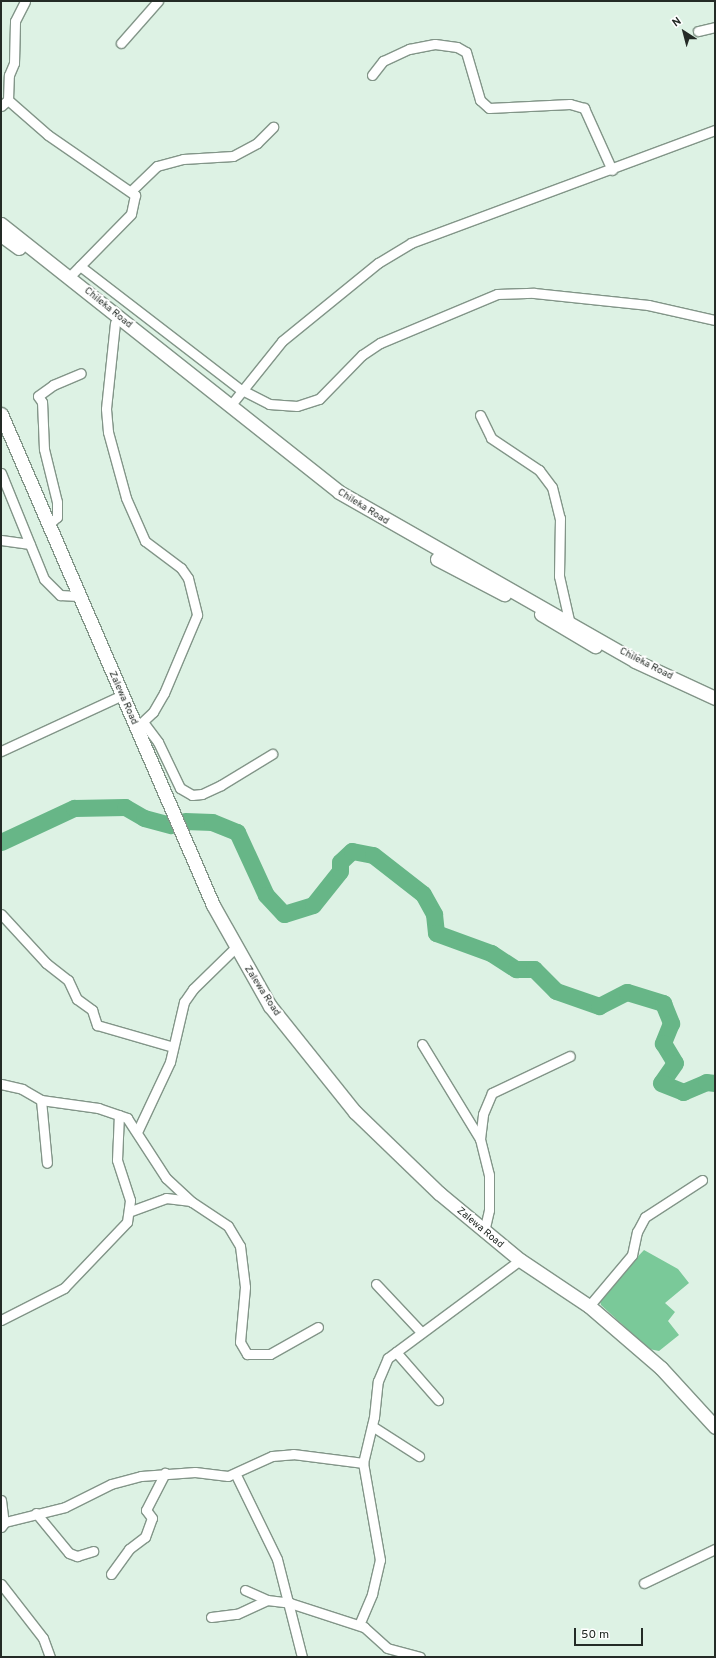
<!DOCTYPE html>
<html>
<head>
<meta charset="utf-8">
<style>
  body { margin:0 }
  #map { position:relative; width:716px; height:1658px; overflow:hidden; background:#ddf2e4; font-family:Overpass,sans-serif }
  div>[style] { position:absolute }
  .forest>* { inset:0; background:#7ac999 }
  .river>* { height:17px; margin:-8.5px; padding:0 8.5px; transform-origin:8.5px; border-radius:8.5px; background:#67b687 }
  .roads { filter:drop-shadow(1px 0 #829588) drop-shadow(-1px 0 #829588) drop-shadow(0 1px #829588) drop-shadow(0 -1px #829588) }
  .minor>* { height:9px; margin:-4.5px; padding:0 4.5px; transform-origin:4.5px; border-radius:4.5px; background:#fff }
  .highway>* { height:13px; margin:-6.5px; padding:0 6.5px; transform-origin:6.5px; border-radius:6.5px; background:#fff }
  span { translate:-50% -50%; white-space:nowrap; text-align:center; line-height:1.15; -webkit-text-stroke:4px #fff; paint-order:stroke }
  .street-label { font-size:10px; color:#242b26 }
  .frame { position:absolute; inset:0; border:2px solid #242b26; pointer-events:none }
  .north { position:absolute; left:664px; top:12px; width:40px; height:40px; -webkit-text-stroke:3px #fff; paint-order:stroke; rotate:324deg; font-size:11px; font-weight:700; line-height:16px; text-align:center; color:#242b26 }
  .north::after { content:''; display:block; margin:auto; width:14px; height:18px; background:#242b26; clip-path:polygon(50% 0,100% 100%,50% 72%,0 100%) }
  .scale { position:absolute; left:574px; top:1628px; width:69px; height:18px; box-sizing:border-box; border:2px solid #242b26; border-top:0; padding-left:5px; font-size:12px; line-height:14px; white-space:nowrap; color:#242b26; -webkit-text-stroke:3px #fff; paint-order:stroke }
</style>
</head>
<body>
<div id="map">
  <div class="forest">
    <div style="clip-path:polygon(644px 1250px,678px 1269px,689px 1283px,665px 1303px,675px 1312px,668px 1321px,679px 1335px,659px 1351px,649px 1349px,601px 1305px,599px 1298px)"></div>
  </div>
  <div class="river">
    <div style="left:185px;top:821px;width:27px;rotate:2deg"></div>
    <div style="left:212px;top:822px;width:27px;rotate:22deg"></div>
    <div style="left:237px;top:832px;width:69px;rotate:65.3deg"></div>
    <div style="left:266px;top:895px;width:26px;rotate:47deg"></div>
    <div style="left:284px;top:914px;width:30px;rotate:-17deg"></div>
    <div style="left:313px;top:905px;width:43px;rotate:-51.5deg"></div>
    <div style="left:340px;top:871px;width:9px;rotate:-90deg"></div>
    <div style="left:340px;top:862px;width:16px;rotate:-43deg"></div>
    <div style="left:352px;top:851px;width:21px;rotate:11deg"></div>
    <div style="left:373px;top:855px;width:63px;rotate:38deg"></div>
    <div style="left:423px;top:894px;width:23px;rotate:61deg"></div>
    <div style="left:434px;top:914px;width:19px;rotate:84deg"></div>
    <div style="left:436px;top:933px;width:59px;rotate:20deg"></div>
    <div style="left:491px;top:953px;width:30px;rotate:33deg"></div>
    <div style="left:516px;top:969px;width:18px"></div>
    <div style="left:534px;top:969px;width:31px;rotate:45deg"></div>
    <div style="left:556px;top:991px;width:46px;rotate:19.2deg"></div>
    <div style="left:599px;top:1006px;width:31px;rotate:-27deg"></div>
    <div style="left:627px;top:992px;width:38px;rotate:17deg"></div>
    <div style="left:663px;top:1003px;width:22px;rotate:68deg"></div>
    <div style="left:671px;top:1023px;width:22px;rotate:112deg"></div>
    <div style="left:663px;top:1043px;width:23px;rotate:59deg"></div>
    <div style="left:675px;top:1063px;width:24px;rotate:125deg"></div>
    <div style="left:661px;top:1083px;width:24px;rotate:22deg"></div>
    <div style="left:683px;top:1092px;width:25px;rotate:-23deg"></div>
    <div style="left:706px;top:1082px;width:9px;rotate:6deg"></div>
    <div style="left:1px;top:842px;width:81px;rotate:-25deg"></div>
    <div style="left:74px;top:808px;width:51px;rotate:-1.1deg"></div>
    <div style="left:125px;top:807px;width:22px;rotate:30deg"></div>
    <div style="left:144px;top:818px;width:28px;rotate:15deg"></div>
  </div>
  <div class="roads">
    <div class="minor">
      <div style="left:698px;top:31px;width:17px;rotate:-13deg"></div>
      <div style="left:121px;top:43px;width:56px;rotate:-48.6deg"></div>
      <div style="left:372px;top:75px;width:18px;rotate:-52deg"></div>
      <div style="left:383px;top:61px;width:29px;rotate:-25deg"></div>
      <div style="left:409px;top:49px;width:26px;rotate:-11deg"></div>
      <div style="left:435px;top:44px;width:22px;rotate:8deg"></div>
      <div style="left:457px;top:47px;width:10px;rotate:29deg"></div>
      <div style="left:466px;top:52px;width:50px;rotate:73.7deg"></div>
      <div style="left:480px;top:100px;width:12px;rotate:42deg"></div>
      <div style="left:489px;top:108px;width:81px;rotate:-2.8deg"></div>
      <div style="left:570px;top:104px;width:15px;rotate:16deg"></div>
      <div style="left:584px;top:108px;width:68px;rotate:65.7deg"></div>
      <div style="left:8px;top:100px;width:53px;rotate:41.2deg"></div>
      <div style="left:48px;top:135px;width:106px;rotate:34.6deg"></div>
      <div style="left:135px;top:195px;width:19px;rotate:102deg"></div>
      <div style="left:131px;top:214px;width:87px;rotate:134.5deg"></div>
      <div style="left:1px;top:106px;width:9px;rotate:-41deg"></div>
      <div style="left:8px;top:100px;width:25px;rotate:-88deg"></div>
      <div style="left:9px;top:75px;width:13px;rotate:-67deg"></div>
      <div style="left:14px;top:63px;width:42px;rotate:-88.6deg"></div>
      <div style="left:15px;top:21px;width:22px;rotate:-63deg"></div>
      <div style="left:131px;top:191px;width:36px;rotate:-44deg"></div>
      <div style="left:157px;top:166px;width:27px;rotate:-15deg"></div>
      <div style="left:183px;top:159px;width:50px;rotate:-3.4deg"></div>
      <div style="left:233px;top:156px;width:27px;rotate:-28deg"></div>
      <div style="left:257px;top:143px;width:23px;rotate:-45deg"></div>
      <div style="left:80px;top:266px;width:202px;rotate:37.6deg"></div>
      <div style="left:240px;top:389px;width:33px;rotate:27deg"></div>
      <div style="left:269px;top:404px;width:28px;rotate:4deg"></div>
      <div style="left:297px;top:406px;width:23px;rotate:-18deg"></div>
      <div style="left:319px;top:399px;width:62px;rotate:-45.7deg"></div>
      <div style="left:362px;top:355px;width:22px;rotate:-34deg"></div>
      <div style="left:380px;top:343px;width:127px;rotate:-22.7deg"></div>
      <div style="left:497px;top:294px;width:37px;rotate:-2deg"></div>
      <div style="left:534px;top:293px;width:115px;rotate:6deg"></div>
      <div style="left:648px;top:305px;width:69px;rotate:12.6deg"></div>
      <div style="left:115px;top:323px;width:86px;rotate:96deg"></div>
      <div style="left:106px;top:409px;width:23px;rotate:85deg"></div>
      <div style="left:108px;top:432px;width:68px;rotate:74.7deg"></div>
      <div style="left:126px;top:498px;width:47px;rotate:66.2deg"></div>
      <div style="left:145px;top:541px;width:45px;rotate:36.9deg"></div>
      <div style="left:181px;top:568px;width:12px;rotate:55deg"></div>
      <div style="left:188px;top:578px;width:38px;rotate:76deg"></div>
      <div style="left:197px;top:615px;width:85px;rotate:112.9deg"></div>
      <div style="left:164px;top:693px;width:22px;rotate:120deg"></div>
      <div style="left:153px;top:712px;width:23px;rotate:137deg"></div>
      <div style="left:230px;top:406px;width:83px;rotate:-51.3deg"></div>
      <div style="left:282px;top:341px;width:124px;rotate:-39.1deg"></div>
      <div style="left:378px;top:263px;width:39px;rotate:-31deg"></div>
      <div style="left:411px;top:243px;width:324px;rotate:-20.4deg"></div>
      <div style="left:480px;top:415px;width:25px;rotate:64deg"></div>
      <div style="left:491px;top:438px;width:58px;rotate:33.7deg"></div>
      <div style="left:539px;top:470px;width:21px;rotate:53deg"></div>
      <div style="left:552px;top:487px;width:32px;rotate:76deg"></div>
      <div style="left:560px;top:518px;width:58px;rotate:91deg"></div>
      <div style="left:559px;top:576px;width:45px;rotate:77.2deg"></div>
      <div style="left:1px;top:473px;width:114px;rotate:67.9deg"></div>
      <div style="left:44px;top:579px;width:23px;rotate:45deg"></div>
      <div style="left:60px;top:595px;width:18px;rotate:3deg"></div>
      <div style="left:48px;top:525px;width:12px;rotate:-42deg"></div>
      <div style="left:57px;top:517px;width:15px;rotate:-90deg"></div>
      <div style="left:57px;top:502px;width:55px;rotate:-103.8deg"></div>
      <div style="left:44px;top:449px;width:47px;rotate:-92.4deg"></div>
      <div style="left:42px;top:402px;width:7px;rotate:-124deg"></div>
      <div style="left:38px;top:396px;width:19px;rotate:-36deg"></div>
      <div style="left:53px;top:385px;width:30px;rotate:-23deg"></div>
      <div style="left:1px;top:540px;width:29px;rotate:8deg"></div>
      <div style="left:143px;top:722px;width:25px;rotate:53deg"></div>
      <div style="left:158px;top:742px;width:51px;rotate:64.4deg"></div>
      <div style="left:180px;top:788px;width:14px;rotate:30deg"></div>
      <div style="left:192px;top:795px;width:10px;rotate:-6deg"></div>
      <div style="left:202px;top:794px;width:21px;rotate:-25deg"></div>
      <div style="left:221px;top:785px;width:60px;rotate:-31.3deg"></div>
      <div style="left:1px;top:751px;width:133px;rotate:-24.8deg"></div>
      <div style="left:1px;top:914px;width:67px;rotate:47.4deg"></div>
      <div style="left:46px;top:963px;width:28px;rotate:38deg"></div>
      <div style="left:68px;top:980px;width:21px;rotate:65deg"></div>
      <div style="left:77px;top:999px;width:19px;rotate:36deg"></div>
      <div style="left:92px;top:1010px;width:16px;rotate:72deg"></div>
      <div style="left:97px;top:1025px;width:79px;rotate:16.1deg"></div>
      <div style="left:422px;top:1044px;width:111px;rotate:58.6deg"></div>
      <div style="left:480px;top:1139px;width:37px;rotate:76deg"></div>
      <div style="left:489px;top:1175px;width:35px;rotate:90deg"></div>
      <div style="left:489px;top:1210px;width:23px;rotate:103deg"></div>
      <div style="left:1px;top:1084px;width:22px;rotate:13deg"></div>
      <div style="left:22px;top:1089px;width:22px;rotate:30deg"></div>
      <div style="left:41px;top:1100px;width:58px;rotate:8deg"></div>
      <div style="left:98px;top:1108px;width:31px;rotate:19deg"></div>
      <div style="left:127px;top:1118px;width:72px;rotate:57deg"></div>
      <div style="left:166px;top:1178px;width:35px;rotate:43deg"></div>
      <div style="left:192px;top:1202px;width:43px;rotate:33.7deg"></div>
      <div style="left:228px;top:1226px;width:23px;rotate:59deg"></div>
      <div style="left:240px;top:1246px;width:41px;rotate:83deg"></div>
      <div style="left:245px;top:1287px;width:55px;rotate:95.2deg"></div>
      <div style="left:240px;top:1342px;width:14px;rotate:60deg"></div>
      <div style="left:247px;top:1354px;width:23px"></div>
      <div style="left:270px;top:1354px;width:55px;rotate:-29.4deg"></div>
      <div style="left:41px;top:1100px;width:63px;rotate:84.6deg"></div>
      <div style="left:138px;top:1130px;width:75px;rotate:-64.8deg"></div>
      <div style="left:170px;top:1062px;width:62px;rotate:-76.9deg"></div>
      <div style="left:184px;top:1002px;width:16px;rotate:-55deg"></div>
      <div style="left:193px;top:989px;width:59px;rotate:-44.3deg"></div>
      <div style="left:480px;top:1139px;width:25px;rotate:-83deg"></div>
      <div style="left:483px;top:1114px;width:23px;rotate:-67deg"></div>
      <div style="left:492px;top:1093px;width:86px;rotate:-25.4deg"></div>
      <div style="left:131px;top:1211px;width:37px;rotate:-20deg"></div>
      <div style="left:166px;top:1198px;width:23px;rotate:7deg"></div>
      <div style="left:376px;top:1284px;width:66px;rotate:46.8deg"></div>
      <div style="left:589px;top:1306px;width:67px;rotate:-49.9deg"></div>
      <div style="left:632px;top:1255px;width:24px;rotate:-78deg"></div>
      <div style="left:637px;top:1232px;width:17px;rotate:-62deg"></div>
      <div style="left:645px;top:1217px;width:68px;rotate:-33deg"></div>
      <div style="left:1px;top:1320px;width:71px;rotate:-26.9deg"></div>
      <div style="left:64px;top:1288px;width:91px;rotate:-46.3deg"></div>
      <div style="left:127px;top:1222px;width:22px;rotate:-82deg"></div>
      <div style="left:130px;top:1200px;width:42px;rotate:-108deg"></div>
      <div style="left:117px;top:1160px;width:45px;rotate:-87.5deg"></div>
      <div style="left:396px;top:1352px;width:64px;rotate:48.8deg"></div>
      <div style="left:372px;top:1426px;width:56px;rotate:32.6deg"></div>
      <div style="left:236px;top:1475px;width:93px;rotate:64deg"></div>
      <div style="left:277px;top:1559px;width:101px;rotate:75.7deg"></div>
      <div style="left:1px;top:1500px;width:23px;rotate:83deg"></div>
      <div style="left:4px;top:1523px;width:5px;rotate:127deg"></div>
      <div style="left:36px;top:1513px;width:52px;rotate:50.5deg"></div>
      <div style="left:69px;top:1553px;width:9px;rotate:21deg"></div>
      <div style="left:77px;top:1556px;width:17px;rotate:-17deg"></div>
      <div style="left:1px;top:1523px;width:66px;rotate:-14deg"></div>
      <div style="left:65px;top:1507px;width:51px;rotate:-26.6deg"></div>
      <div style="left:111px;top:1484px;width:31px;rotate:-15deg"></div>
      <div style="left:141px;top:1476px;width:54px;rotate:-4.2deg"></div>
      <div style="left:195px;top:1472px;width:33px;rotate:7deg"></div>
      <div style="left:228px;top:1476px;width:48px;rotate:-24.4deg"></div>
      <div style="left:272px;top:1456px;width:21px;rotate:-5deg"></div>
      <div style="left:293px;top:1454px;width:71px;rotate:7.3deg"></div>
      <div style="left:363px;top:1463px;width:47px;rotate:-76.6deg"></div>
      <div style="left:374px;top:1417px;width:36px;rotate:-84deg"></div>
      <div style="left:378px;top:1381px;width:25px;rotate:-67deg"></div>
      <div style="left:388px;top:1358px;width:164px;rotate:-36.6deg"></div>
      <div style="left:111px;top:1574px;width:31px;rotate:-54deg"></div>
      <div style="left:129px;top:1549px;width:20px;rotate:-37deg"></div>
      <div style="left:145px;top:1537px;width:20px;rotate:-70deg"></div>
      <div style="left:152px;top:1518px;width:10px;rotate:-127deg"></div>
      <div style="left:146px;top:1510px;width:42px;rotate:-62.8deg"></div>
      <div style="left:644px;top:1583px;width:79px;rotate:-25.6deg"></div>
      <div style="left:1px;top:1584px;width:68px;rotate:52.1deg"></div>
      <div style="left:43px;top:1638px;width:20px;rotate:70deg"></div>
      <div style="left:245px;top:1590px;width:24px;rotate:24deg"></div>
      <div style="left:211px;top:1617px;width:26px;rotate:-7deg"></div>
      <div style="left:237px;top:1614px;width:33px;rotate:-25deg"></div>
      <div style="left:267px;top:1600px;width:23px;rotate:7deg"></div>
      <div style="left:290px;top:1603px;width:78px;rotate:18deg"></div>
      <div style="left:364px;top:1627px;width:31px;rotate:42deg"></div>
      <div style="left:387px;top:1648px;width:34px;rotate:15deg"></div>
      <div style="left:359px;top:1625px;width:34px;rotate:-67deg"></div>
      <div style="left:372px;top:1594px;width:35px;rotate:-77deg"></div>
      <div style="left:380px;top:1560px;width:98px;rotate:-99.9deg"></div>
    </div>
    <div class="highway">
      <div style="left:1px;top:224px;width:431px;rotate:38.4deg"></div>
      <div style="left:339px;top:492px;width:341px;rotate:29.7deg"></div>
      <div style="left:635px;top:661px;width:88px;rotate:24.8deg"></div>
      <div style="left:1px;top:235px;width:22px;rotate:36deg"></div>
      <div style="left:1px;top:414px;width:535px;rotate:66.65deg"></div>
      <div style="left:213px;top:905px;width:116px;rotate:60.6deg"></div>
      <div style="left:270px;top:1006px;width:136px;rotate:51.3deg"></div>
      <div style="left:355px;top:1112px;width:117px;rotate:44deg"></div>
      <div style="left:439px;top:1193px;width:105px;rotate:39.6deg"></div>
      <div style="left:520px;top:1260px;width:83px;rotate:33.7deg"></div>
      <div style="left:589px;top:1306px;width:95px;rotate:40.7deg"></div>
      <div style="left:661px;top:1368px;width:80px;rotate:47.5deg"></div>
      <div style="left:437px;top:559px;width:76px;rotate:27.6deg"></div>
      <div style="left:541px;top:614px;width:63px;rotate:30.7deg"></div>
    </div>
  </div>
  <div class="street-label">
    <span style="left:108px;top:308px;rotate:39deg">Chileka Road</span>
    <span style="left:363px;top:507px;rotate:32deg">Chileka Road</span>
    <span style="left:646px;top:664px;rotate:27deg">Chileka Road</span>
    <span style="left:123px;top:698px;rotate:66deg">Zalewa Road</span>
    <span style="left:262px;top:991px;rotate:57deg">Zalewa Road</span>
    <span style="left:480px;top:1228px;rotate:40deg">Zalewa Road</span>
  </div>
  <div class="frame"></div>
  <div class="north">N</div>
  <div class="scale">50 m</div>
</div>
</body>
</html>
